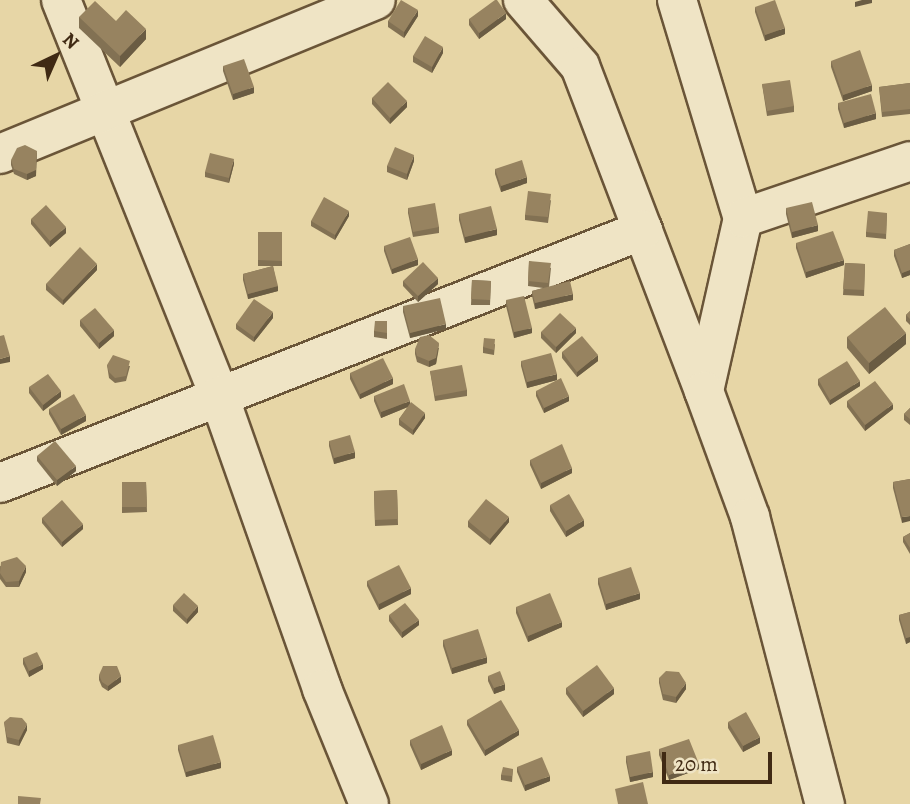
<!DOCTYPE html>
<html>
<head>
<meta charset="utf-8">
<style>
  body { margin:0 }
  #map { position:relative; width:910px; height:804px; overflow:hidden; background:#e7d6a6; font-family:Alegreya,serif }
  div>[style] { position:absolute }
  .roads { filter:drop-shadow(2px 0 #6a5538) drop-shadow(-2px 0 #6a5538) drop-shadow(0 2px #6a5538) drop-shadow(0 -2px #6a5538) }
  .minor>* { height:38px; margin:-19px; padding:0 19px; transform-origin:19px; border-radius:19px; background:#efe4c5 }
  .wall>* { inset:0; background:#827153 }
  .shaded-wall>* { inset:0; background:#6a5c43 }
  .building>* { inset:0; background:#978360 }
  span { translate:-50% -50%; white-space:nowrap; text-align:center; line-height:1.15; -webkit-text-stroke:5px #efe4c5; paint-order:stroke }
  .north { position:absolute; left:21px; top:21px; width:70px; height:70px; -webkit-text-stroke:5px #efe4c5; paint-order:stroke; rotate:44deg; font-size:19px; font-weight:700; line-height:28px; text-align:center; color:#402a14 }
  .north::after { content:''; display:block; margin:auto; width:24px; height:32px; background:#402a14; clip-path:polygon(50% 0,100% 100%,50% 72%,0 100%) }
  .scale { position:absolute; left:662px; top:752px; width:110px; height:32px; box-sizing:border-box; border:4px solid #402a14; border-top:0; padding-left:9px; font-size:21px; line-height:24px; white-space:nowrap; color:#402a14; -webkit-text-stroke:5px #efe4c5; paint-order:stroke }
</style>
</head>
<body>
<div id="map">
  <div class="roads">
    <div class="minor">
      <div style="left:61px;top:0;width:426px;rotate:68.2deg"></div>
      <div style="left:219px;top:396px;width:311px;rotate:70.6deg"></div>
      <div style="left:322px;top:689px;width:124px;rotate:67.8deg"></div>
      <div style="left:523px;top:0;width:87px;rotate:49.2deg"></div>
      <div style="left:580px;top:66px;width:348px;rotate:69.1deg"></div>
      <div style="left:677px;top:0;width:228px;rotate:73.2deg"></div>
      <div style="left:743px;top:218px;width:177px;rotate:102.7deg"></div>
      <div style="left:704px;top:391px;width:134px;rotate:69.9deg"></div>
      <div style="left:750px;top:517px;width:297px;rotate:75.4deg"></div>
      <div style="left:0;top:154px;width:406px;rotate:-22.3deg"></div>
      <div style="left:743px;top:218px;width:176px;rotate:-18.8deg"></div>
      <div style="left:0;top:483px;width:691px;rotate:-21.48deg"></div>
    </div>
  </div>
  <div class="wall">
    <div style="clip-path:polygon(755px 7px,785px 34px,765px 41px,755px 12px)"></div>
    <div style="clip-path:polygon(418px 16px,404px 38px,388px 27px,388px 21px)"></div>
    <div style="clip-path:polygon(79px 17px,116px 21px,146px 39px,120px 67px,79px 28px)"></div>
    <div style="clip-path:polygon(469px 19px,506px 19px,479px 39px,469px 25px)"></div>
    <div style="clip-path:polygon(443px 53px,432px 73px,413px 62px,413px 56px)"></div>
    <div style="clip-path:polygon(831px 61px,872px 91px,843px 101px,831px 67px)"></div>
    <div style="clip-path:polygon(223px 66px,254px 93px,233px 100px,223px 71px)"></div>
    <div style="clip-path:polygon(910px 83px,910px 114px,882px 117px,879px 87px)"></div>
    <div style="clip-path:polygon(762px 84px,794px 106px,794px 112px,767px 116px)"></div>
    <div style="clip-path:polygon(372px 98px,407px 107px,390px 124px,372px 104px)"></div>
    <div style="clip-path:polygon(838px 103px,876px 119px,844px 128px,838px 109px)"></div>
    <div style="clip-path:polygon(11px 160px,36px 176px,27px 180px,14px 174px,11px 165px)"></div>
    <div style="clip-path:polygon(414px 161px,407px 180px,387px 172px,387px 166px)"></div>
    <div style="clip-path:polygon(234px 164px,229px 183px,205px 177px,205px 172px)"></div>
    <div style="clip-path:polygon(495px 169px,527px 183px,501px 192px,495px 174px)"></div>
    <div style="clip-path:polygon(551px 200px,548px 223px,525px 220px,525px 215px)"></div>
    <div style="clip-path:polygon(408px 208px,439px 227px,439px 233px,413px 237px,408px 213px)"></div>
    <div style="clip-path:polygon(786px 208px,818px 231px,792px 238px,786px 214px)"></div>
    <div style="clip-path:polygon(887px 213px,886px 239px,866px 237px,866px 232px)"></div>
    <div style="clip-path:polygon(459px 214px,497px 235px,465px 243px,459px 220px)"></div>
    <div style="clip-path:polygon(349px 216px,335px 240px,311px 226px,311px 221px)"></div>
    <div style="clip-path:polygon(31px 219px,66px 233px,50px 247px,31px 224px)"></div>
    <div style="clip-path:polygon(258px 232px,282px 232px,282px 266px,273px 266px,278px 291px,248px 299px,243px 280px,243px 274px,273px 266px,258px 266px)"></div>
    <div style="clip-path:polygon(796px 243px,844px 265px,806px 278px,796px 248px)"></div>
    <div style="clip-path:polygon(910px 244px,910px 275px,902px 278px,894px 256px,894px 250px)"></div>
    <div style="clip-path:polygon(384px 246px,418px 265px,392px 274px,384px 251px)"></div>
    <div style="clip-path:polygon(529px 261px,551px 268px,549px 287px,573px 300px,535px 309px,532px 296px,532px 291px,543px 288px,528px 286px)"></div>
    <div style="clip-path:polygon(845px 263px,865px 264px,864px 296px,843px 295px)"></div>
    <div style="clip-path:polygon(97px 270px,63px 305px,46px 290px,46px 284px)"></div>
    <div style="clip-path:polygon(472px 280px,491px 281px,490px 305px,471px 305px)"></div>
    <div style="clip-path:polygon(403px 281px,438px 284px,418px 302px,403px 286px)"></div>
    <div style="clip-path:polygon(506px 300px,532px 333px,514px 338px,506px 306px)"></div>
    <div style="clip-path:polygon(403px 306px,446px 329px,410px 338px,403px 312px)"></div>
    <div style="clip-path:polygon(910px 311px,910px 325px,906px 321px,906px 315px)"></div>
    <div style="clip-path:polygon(273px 318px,254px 342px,236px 329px,236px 324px)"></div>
    <div style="clip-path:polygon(80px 320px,114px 336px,99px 349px,80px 326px)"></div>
    <div style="clip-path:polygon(387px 321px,387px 339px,374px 337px,374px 331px)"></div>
    <div style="clip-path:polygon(541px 332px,576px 333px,556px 353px,541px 338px)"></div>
    <div style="clip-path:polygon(847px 337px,906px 344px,869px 374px,847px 348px)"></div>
    <div style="clip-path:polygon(495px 344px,494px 355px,483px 353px,483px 347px)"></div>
    <div style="clip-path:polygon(439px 348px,436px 364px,429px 367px,417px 362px,415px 354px,415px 349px)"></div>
    <div style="clip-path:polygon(562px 352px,598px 361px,577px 377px,562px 358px)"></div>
    <div style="clip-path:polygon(521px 361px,557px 380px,527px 388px,521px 366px)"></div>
    <div style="clip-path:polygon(107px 365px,130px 366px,126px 381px,115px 383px,109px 378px)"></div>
    <div style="clip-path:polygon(430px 371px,467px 390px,467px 396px,435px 401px)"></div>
    <div style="clip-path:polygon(350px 373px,393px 384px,360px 399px,350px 379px)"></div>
    <div style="clip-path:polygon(818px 379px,860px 386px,830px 405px,818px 385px)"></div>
    <div style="clip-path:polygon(29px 387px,61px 397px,43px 411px,29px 393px)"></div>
    <div style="clip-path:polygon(536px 391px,569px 401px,544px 413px,536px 396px)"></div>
    <div style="clip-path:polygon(374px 396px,410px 404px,425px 418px,413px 435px,399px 425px,399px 419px,408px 407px,381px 418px,374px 401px)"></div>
    <div style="clip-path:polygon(847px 401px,893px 409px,865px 431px,847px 407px)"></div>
    <div style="clip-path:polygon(910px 408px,910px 425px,904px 420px,904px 414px)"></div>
    <div style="clip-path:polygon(49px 409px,86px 421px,61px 435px,49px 414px)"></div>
    <div style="clip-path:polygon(329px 441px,355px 458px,334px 464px,329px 446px)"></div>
    <div style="clip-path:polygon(37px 456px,76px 471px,57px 486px,37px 461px)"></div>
    <div style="clip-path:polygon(530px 460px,572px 473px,541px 489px,530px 465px)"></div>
    <div style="clip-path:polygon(910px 479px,902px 523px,893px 488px,893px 482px)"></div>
    <div style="clip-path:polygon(122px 482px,146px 482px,147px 512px,122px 513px)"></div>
    <div style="clip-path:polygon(397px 490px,398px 525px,375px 526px,374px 491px)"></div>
    <div style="clip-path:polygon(550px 505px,584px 526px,566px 537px,550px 511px)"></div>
    <div style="clip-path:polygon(42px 518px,83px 529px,62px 547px,42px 523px)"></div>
    <div style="clip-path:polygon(468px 521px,509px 522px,490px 545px,468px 527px)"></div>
    <div style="clip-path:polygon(910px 533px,910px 554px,903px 542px,903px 537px)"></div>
    <div style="clip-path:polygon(0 566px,26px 572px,19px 587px,6px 587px,0 579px)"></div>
    <div style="clip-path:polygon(598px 578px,640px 599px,606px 610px,598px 584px)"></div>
    <div style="clip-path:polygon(367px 581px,411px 594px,379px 610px,367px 586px)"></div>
    <div style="clip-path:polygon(173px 605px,198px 612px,187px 624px,173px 611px)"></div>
    <div style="clip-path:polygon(516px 607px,562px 627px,528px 642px,516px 613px)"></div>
    <div style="clip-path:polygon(910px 612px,910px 642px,906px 644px,899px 620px,899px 615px)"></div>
    <div style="clip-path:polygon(389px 615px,419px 625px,402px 638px,389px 621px)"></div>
    <div style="clip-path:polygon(443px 640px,487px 663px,452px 674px,443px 646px)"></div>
    <div style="clip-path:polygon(23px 658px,43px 669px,29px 677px,23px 664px)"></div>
    <div style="clip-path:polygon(99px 675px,121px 682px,108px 691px,102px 687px,99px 680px)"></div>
    <div style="clip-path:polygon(488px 676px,505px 690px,494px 694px,488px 681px)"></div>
    <div style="clip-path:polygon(659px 678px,686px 689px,676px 703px,663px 700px,659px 683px)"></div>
    <div style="clip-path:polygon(566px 688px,614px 694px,583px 717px,566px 694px)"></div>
    <div style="clip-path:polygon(467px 720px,519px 735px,485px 756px,467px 725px)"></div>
    <div style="clip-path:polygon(4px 722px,27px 730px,19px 746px,7px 743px)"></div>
    <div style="clip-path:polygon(728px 722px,760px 743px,743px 752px,728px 728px)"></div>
    <div style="clip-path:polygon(410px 740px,452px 755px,421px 770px,410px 745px)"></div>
    <div style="clip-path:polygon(178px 745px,221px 768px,186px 777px,178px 750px)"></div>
    <div style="clip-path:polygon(659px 749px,699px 769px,669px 780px,659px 755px)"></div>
    <div style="clip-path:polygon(626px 756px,653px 777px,630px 782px,626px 762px)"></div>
    <div style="clip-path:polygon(517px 767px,550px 781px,525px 791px,517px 772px)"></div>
    <div style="clip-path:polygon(513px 769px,512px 782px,501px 780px,501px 775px)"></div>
  </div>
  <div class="shaded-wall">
    <div style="clip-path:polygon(862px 0,872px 0,872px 3px,855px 7px,855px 2px)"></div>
    <div style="clip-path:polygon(418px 10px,418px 16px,404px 38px,404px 32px)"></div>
    <div style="clip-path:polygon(506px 13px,506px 19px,479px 39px,479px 33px)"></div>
    <div style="clip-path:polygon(785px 28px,785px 34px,765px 41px,765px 35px)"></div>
    <div style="clip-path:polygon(146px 29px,146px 39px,120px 67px,120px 56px)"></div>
    <div style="clip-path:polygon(443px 47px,443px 53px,432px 73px,432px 67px)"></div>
    <div style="clip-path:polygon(872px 85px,872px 91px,843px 101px,843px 95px)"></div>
    <div style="clip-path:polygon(254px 87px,254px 93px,233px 100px,233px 94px)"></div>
    <div style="clip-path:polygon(407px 101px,407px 107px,390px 124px,390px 118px)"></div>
    <div style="clip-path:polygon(876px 113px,876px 119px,844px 128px,844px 123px)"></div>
    <div style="clip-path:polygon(37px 151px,36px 176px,27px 180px,27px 174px)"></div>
    <div style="clip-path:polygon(414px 155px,414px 161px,407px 180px,407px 174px)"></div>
    <div style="clip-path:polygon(234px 159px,234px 164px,229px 183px,229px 178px)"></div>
    <div style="clip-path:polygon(527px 177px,527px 183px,501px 192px,501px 186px)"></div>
    <div style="clip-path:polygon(349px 211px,349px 216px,335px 240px,335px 235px)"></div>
    <div style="clip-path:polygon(818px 225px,818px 231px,792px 238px,792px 232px)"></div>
    <div style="clip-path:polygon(66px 227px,66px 233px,50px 247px,50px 241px)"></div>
    <div style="clip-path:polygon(497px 229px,497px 235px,465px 243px,465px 237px)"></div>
    <div style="clip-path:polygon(418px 259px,418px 265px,392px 274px,392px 269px)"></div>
    <div style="clip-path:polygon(844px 260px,844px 265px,806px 278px,806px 272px)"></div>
    <div style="clip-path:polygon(97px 264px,97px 270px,63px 305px,63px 300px)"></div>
    <div style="clip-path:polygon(910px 270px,910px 275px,902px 278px,902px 273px)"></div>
    <div style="clip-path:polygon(438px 278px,438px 284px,418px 302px,418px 296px)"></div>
    <div style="clip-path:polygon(278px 286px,278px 291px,248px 299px,248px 294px)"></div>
    <div style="clip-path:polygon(573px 294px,573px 300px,535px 309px,535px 303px)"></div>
    <div style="clip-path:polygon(273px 312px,273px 318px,254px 342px,254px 337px)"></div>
    <div style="clip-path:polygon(446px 324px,446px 329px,410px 338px,410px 333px)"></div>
    <div style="clip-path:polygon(532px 328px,532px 333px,514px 338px,514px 332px)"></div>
    <div style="clip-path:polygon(576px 328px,576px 333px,556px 353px,556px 347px)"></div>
    <div style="clip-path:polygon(114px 330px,114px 336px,99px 349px,99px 343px)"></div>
    <div style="clip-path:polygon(906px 333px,906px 344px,869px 374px,869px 363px)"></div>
    <div style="clip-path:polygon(439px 343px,436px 364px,429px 367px,429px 361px)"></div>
    <div style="clip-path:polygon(598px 355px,598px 361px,577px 377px,577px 372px)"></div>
    <div style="clip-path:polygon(10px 356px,10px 362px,0 364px,0 359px)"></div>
    <div style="clip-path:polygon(557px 374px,557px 380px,527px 388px,527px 382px)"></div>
    <div style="clip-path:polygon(393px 378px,393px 384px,360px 399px,360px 394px)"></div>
    <div style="clip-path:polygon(860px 381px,860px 386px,830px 405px,830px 400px)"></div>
    <div style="clip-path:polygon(61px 391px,61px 397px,43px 411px,43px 405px)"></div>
    <div style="clip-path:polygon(569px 396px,569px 401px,544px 413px,544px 408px)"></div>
    <div style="clip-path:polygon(410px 401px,410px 406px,381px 418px,381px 412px)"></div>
    <div style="clip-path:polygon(893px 404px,893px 409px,865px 431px,865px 425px)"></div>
    <div style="clip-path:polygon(425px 413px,425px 418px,413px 435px,413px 430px)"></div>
    <div style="clip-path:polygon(86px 415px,86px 421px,61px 435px,61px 429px)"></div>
    <div style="clip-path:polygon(355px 452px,355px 458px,334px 464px,334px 458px)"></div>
    <div style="clip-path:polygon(76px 466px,76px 471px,57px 486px,57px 480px)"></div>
    <div style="clip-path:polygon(572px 468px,572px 473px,541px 489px,541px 483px)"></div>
    <div style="clip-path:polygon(910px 516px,910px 521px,902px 523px,902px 517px)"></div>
    <div style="clip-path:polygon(509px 517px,509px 522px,490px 545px,490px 539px)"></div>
    <div style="clip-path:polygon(584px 520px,584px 526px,566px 537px,566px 531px)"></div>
    <div style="clip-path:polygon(83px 524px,83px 529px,62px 547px,62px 542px)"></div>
    <div style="clip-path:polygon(26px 566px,26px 572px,19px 587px,19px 581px)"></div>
    <div style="clip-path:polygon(411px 588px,411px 594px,379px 610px,379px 604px)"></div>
    <div style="clip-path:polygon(640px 593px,640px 599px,606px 610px,606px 604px)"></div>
    <div style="clip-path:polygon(198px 606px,198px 612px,187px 624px,187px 619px)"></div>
    <div style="clip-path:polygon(419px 620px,419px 625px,402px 638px,402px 632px)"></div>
    <div style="clip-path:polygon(562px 622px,562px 627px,528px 642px,528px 636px)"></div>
    <div style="clip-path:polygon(910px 637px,910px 642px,906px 644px,906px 638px)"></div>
    <div style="clip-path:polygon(487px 657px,487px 663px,452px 674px,452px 668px)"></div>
    <div style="clip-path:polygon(43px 664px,43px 669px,29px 677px,29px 671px)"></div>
    <div style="clip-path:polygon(121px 676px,121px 682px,108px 691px,108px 686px)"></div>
    <div style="clip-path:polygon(686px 683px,686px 689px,676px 703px,676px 697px)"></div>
    <div style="clip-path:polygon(505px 684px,505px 690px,494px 694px,494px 688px)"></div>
    <div style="clip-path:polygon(614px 688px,614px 694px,583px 717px,583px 711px)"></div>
    <div style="clip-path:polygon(27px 724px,27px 730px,19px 746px,19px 740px)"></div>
    <div style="clip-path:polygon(519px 730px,519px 735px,485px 756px,485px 750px)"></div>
    <div style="clip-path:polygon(760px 737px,760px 743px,743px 752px,743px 746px)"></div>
    <div style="clip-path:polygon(452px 750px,452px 755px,421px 770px,421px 764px)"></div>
    <div style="clip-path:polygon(221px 762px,221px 768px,186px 777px,186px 772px)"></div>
    <div style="clip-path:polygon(699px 764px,699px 769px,669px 780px,669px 775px)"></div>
    <div style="clip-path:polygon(653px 772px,653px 777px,630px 782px,630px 777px)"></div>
    <div style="clip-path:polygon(550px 776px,550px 781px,525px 791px,525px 785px)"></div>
  </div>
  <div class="building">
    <div style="clip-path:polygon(401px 0,418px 10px,404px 32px,388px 21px)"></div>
    <div style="clip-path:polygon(495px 0,497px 0,506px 13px,479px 33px,469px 19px)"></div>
    <div style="clip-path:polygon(775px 0,785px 28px,765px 35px,755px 7px)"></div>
    <div style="clip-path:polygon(95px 1px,116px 21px,126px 10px,146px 29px,120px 56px,79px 17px)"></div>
    <div style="clip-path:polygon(425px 36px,443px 47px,432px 67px,413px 56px)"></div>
    <div style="clip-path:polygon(860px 50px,872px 85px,843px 95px,831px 61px)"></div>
    <div style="clip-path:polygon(244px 59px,254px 87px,233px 94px,223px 66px)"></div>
    <div style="clip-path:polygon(790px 80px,794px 106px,767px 111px,762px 84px)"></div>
    <div style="clip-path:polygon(388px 82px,407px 101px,390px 118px,372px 98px)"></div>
    <div style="clip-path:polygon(910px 83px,910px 109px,882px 112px,879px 87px)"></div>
    <div style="clip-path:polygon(871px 94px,876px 113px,844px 123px,838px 103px)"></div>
    <div style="clip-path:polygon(25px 145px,37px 151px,36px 170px,27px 174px,14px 169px,11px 160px,17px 148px)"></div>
    <div style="clip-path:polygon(395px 147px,414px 155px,407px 174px,387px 166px)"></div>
    <div style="clip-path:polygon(210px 153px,234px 159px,229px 178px,205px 172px)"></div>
    <div style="clip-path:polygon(522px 160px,527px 177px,501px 186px,495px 169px)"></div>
    <div style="clip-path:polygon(528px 191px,551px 194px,548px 217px,525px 215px)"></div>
    <div style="clip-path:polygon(324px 197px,349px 211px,335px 235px,311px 221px)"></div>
    <div style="clip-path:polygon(812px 202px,818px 225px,792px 232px,786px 208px)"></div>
    <div style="clip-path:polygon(435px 203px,439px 227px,413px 232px,408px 208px)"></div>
    <div style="clip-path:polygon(46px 205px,66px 227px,50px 241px,31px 219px)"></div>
    <div style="clip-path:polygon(491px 206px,497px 229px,465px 237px,459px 214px)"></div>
    <div style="clip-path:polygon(868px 211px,887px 213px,886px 234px,866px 232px)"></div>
    <div style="clip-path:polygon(833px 231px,844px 260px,806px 272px,796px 243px)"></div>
    <div style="clip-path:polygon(258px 232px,282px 232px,282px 261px,258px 260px)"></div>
    <div style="clip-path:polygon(410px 237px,418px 259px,392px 269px,384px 246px)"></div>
    <div style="clip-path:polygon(910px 244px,910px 270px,902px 273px,894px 250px)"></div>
    <div style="clip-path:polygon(80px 247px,97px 264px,63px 300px,46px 284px)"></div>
    <div style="clip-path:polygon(529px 261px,551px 263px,548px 283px,528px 281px)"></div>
    <div style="clip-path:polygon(423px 262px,438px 278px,418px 296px,403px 281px)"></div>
    <div style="clip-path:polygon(845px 263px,865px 264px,864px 290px,843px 289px)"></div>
    <div style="clip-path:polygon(273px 266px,278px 286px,248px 294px,243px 274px)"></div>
    <div style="clip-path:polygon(472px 280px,491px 281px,490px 300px,471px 299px)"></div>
    <div style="clip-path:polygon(570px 281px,573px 294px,535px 303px,532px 291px)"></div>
    <div style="clip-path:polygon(524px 296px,532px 328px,514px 332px,506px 300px)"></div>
    <div style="clip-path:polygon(440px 298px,446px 324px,410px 333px,403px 306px)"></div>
    <div style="clip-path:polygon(254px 299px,273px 312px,254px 337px,236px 324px)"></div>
    <div style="clip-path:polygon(885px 307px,906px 333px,869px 363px,847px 337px)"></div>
    <div style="clip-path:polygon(95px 308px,114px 330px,99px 343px,80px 320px)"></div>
    <div style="clip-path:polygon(910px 311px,910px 319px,906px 315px)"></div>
    <div style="clip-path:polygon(560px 313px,576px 328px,556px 347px,541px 332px)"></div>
    <div style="clip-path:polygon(375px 321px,387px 321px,387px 333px,374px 331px)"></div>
    <div style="clip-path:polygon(4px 335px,10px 356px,0 359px,0 336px)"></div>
    <div style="clip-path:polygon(429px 335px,439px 343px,436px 358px,429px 361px,417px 356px,415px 349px,420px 337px)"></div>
    <div style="clip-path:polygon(582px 336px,598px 355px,577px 372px,562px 352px)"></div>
    <div style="clip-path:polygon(484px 338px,495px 339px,494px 350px,483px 347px)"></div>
    <div style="clip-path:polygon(551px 353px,557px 374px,527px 382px,521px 361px)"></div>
    <div style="clip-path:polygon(113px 355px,130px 361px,126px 376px,115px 378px,109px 372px,107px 365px)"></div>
    <div style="clip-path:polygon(383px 358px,393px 378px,360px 394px,350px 373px)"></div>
    <div style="clip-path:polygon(847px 361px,860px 381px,830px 400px,818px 379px)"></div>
    <div style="clip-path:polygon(462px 365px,467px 390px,435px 396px,430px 371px)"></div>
    <div style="clip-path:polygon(48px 374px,61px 391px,43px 405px,29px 387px)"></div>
    <div style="clip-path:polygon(561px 378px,569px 396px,544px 408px,536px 391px)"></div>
    <div style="clip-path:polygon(875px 381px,893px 404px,865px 425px,847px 401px)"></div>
    <div style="clip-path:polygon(404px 384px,410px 401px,381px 412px,374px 396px)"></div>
    <div style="clip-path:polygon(74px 394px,86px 415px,61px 429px,49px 409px)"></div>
    <div style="clip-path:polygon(411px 402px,425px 413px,413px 430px,399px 419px)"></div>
    <div style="clip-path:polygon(910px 408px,910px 419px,904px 414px)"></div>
    <div style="clip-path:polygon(350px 435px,355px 452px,334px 458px,329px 441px)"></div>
    <div style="clip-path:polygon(55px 441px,76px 466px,57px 480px,37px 456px)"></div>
    <div style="clip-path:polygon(562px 444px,572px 468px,541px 483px,530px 460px)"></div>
    <div style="clip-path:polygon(910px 479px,910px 516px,902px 517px,893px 482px)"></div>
    <div style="clip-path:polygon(122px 482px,146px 482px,147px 507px,122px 507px)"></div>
    <div style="clip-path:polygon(397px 490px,398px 519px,375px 520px,374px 491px)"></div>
    <div style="clip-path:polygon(569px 494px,584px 520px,566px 531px,550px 505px)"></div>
    <div style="clip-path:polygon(486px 499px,509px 517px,490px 539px,468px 521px)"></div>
    <div style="clip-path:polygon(62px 500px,83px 524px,62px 542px,42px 518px)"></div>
    <div style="clip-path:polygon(910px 533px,910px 548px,903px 537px)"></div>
    <div style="clip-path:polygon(17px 557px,26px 566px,19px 581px,6px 582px,0 573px,1px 562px)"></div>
    <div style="clip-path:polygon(399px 565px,411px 588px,379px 604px,367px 581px)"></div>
    <div style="clip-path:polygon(631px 567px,640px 593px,606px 604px,598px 578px)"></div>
    <div style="clip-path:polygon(184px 593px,198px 606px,187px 619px,173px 605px)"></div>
    <div style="clip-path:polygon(550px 593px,562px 622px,528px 636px,516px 607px)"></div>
    <div style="clip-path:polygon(405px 603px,419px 620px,402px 632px,389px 615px)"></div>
    <div style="clip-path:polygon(910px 612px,910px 637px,906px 638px,899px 615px)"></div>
    <div style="clip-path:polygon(478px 629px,487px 657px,452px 668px,443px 640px)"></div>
    <div style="clip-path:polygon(37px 652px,43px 664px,29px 671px,23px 658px)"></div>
    <div style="clip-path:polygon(597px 665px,614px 688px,583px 711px,566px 688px)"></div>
    <div style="clip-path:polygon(103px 666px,117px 666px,121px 676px,108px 686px,102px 682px,99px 675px)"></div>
    <div style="clip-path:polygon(500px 671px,505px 684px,494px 688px,488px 676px)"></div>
    <div style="clip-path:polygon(666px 671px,679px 672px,686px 683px,676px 697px,663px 694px,659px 678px)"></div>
    <div style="clip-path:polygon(501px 700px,519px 730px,485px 750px,467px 720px)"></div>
    <div style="clip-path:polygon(746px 712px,760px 737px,743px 746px,728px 722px)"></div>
    <div style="clip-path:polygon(10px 717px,22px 718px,27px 724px,19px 740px,7px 737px,4px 722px)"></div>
    <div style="clip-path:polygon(442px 725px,452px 750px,421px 764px,410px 740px)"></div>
    <div style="clip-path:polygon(213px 735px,221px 762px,186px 772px,178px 745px)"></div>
    <div style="clip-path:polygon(689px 739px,699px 764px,669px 775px,659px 749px)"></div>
    <div style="clip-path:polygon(650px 751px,653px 772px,630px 777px,626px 756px)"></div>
    <div style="clip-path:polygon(542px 757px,550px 776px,525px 785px,517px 767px)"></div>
    <div style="clip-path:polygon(503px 767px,513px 769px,512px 776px,501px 775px)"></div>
    <div style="clip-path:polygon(643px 782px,648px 804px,618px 804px,615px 789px)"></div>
    <div style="clip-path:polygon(18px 796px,41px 798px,40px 804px,18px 804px)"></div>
  </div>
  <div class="north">N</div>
  <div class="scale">20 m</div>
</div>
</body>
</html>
